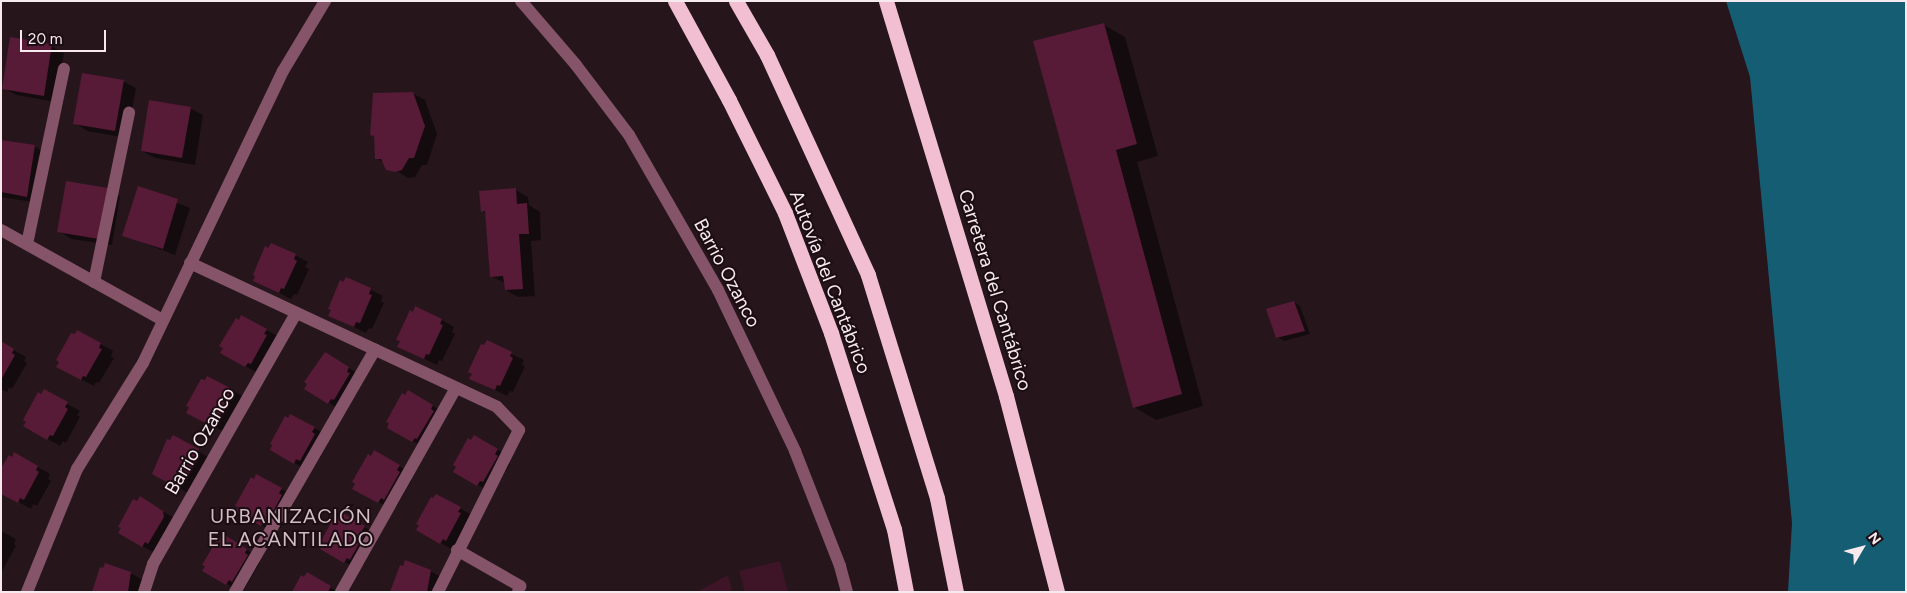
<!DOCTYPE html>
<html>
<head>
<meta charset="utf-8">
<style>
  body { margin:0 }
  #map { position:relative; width:1907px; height:593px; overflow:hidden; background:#26161c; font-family:Figtree,sans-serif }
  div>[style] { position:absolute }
  .green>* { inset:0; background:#3e1427 }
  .water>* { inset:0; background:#145d73 }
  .shadow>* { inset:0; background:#0007 }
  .building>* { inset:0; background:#571a37 }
  .street>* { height:12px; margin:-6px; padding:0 6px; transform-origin:6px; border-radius:6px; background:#855468 }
  .highway>* { height:15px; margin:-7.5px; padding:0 7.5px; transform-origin:7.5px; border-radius:7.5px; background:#f1bfd1 }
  span { translate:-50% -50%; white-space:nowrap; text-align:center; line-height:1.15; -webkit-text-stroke:4px #1c0d13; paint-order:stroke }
  .street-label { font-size:19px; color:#f6eaee }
  .neighbourhood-label { font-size:20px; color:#d2bbc3; letter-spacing:1px }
  .frame { position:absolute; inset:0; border:2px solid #f6eaee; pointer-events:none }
  .north { position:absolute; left:1837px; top:523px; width:50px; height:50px; -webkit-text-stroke:4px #1c0d13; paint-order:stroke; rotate:53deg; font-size:14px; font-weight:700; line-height:20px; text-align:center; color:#f6eaee }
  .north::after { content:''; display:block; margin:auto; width:18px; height:22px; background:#f6eaee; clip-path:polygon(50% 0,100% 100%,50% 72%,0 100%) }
  .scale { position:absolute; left:20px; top:30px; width:86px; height:22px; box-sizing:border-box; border:2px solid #f6eaee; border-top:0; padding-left:6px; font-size:15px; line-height:18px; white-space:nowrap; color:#f6eaee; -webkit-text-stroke:4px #1c0d13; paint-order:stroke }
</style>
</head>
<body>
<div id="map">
  <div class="green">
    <div style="clip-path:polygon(780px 561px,788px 592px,745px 592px,739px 571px)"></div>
    <div style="clip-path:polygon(728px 575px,732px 592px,697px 592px)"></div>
  </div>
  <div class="water">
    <div style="clip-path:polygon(1726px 1px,1906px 1px,1906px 592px,1788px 592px,1792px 523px,1750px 77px)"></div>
  </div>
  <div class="shadow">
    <div style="clip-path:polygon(1104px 25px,1125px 37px,1158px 156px,1137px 162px,1203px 406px,1156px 420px,1134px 407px)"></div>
    <div style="clip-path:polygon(51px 46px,64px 53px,56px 102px,16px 95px,3px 88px)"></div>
    <div style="clip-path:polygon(123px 81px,136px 88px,127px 138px,87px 131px,75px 123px)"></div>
    <div style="clip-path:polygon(412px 93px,425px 100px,437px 134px,427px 165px,422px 165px,415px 177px,408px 178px,376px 158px,375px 137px,371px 134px)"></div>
    <div style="clip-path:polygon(190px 108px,203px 115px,195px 165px,155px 158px,142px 151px)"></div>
    <div style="clip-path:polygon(1px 141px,34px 146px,47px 154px,39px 203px,1px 197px)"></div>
    <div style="clip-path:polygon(139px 188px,190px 208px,175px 255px,124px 235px)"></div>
    <div style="clip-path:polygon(107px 189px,120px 196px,112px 245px,71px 239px,59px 231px)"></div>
    <div style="clip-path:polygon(516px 190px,528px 197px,529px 205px,540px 212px,541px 240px,531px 241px,535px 296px,518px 297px,506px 290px,505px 283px,491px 276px,487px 214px,482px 211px)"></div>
    <div style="clip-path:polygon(295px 255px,308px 262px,305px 267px,309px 269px,297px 295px,294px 294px,291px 299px,255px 281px)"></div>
    <div style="clip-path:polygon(347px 278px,383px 296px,381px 301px,384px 303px,372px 329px,369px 328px,366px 333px,330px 315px)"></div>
    <div style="clip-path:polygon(1294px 302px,1300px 306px,1310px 334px,1284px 341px,1277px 337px)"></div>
    <div style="clip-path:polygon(242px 316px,279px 337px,258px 373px,221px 353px)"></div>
    <div style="clip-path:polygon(442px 320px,454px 327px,452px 332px,455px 334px,442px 361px,439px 360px,437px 365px,398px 346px)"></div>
    <div style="clip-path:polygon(78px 331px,113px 351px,111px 356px,114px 358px,99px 383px,96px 382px,94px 386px,70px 374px,61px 362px)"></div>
    <div style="clip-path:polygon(487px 342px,524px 360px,522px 365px,525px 366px,513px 392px,510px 391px,507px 396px,471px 378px)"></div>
    <div style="clip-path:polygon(1px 343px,26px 357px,24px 361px,27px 363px,12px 389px,9px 387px,7px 392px,1px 389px)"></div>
    <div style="clip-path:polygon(325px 354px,361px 375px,341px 410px,306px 389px)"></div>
    <div style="clip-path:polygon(208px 377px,244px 397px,224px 432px,200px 419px)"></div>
    <div style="clip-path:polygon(44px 391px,80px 411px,77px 415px,80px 417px,66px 443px,63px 441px,60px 446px,25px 426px)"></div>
    <div style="clip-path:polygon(409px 392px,445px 413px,425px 448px,388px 427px)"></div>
    <div style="clip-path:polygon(291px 415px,327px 435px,307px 470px,271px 450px)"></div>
    <div style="clip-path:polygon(475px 436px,510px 457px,507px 462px,510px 464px,496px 488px,490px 492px,454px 471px)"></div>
    <div style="clip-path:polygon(173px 437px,210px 458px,190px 494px,166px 481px)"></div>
    <div style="clip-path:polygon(375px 452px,411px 473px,409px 478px,412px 480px,397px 506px,394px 504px,391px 509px,354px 488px)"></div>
    <div style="clip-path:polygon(15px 454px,50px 474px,48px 479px,51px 481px,37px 506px,33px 504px,31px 509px,1px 492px)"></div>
    <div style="clip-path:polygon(257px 475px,294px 496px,291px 501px,294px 503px,280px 529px,277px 527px,274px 532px,237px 512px)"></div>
    <div style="clip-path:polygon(437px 495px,472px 515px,453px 550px,417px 530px)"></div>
    <div style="clip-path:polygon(140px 498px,176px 519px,155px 553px,120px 533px)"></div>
    <div style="clip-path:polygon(341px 514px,377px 534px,377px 541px,363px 566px,360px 564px,357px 569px,322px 549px)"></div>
    <div style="clip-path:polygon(1px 531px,16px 539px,14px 544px,16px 546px,2px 571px)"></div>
    <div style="clip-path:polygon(223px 536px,259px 557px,256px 561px,260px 563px,245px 588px,242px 586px,239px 591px,204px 571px)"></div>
    <div style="clip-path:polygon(430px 571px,443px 578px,442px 592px,392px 592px)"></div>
    <div style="clip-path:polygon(131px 573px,143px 580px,143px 592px,93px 592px)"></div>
    <div style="clip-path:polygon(308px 574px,338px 592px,293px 592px)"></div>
  </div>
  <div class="building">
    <div style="clip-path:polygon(1104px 23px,1137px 144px,1116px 150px,1182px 394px,1133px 408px,1033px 41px)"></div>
    <div style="clip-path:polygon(10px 37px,52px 44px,44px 96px,2px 89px)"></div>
    <div style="clip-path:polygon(82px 73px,124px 80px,115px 131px,73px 124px)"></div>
    <div style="clip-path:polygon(413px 92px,425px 126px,414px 158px,409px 158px,402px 170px,395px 172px,386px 170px,381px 159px,375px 159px,374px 136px,370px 135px,373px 93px)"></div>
    <div style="clip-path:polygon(149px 100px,191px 107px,182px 158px,141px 151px)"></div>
    <div style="clip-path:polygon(1px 140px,35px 145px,27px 197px,1px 192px)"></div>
    <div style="clip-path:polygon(66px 181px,108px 188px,99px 239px,57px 232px)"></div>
    <div style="clip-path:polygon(138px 186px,178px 199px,163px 249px,122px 236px)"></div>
    <div style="clip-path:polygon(516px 188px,517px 204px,527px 203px,529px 234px,519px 234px,523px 289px,505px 290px,503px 276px,490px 277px,485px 211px,481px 212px,479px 191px)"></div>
    <div style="clip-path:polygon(271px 243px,296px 254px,294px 259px,297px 261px,284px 289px,281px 288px,279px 293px,253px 281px,255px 276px,253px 275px,265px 246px,268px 248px)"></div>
    <div style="clip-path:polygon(346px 277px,371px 288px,369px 294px,372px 295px,360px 323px,356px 322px,354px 327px,328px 316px,331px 310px,328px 309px,340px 280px,343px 282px)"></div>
    <div style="clip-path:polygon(1294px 301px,1305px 331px,1276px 338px,1266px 309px)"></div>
    <div style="clip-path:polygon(415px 306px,442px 319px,440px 324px,443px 325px,429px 355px,426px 354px,424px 359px,397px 347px,400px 341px,396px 340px,410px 310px,413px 312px)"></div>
    <div style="clip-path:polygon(241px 315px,267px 329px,264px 334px,267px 335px,251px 364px,248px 363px,245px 367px,220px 353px,223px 348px,219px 346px,236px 318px,239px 320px)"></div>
    <div style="clip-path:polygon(77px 330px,101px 343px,99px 348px,102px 349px,86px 377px,83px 376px,81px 380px,56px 367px,59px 362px,56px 360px,71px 333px,75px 334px)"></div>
    <div style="clip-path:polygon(487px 340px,512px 352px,510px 356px,513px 358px,500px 386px,497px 385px,495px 390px,469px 379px,472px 374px,468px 372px,481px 344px,484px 345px)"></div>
    <div style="clip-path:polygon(1px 341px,14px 349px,12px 353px,15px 355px,1px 380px)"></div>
    <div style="clip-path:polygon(325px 352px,349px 367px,347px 372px,350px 373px,334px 400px,331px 399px,328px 404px,304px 389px,307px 384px,304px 382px)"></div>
    <div style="clip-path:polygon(207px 376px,232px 389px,217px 423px,213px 421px,211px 426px,186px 413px,189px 407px,186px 406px,201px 379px,205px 380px)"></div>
    <div style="clip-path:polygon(44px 389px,68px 402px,65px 407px,68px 409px,53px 436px,50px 435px,47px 440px,23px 426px,26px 422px,23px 420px,38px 392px,41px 394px)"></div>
    <div style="clip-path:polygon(408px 390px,433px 405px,431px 409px,434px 411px,417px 439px,415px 438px,412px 442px,387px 428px,389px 423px,386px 422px,402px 393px,405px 395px)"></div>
    <div style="clip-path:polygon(290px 414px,315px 427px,312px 432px,315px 434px,300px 461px,296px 459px,294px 464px,270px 450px,272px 445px,270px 444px,285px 416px,288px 418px)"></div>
    <div style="clip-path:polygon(173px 435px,199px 449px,196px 455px,199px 456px,183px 485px,180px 483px,177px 488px,152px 474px,167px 439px,170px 440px)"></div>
    <div style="clip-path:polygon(474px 435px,498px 449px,495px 454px,498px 456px,483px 482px,480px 481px,477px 486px,453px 472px,456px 467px,453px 465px,468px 438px,471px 440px)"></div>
    <div style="clip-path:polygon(374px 450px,400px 465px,397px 470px,400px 472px,384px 500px,381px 498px,378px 503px,352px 489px,355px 484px,352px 482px,368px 454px,371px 456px)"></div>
    <div style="clip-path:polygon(14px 452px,38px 466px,36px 470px,39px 472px,24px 500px,20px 498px,18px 503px,1px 494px,1px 468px,9px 455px,12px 457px)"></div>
    <div style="clip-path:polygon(256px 474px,282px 488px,279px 493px,282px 495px,267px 523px,264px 521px,261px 526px,236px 512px,238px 507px,235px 506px,251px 477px,254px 479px)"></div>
    <div style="clip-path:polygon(436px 494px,461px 507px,458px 512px,461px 513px,446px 541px,443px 539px,440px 544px,416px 530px,419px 525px,416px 524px,431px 497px,433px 498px)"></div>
    <div style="clip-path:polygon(140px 496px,163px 511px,164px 517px,148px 544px,145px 542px,142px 547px,118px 533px,121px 528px,118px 527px,133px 499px,137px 501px)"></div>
    <div style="clip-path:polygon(341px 512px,365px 526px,362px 531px,365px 533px,350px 560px,347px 558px,344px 563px,320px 549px,323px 544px,320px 543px,335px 515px,338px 517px)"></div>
    <div style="clip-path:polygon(223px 534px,247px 549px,245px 553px,248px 555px,232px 582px,229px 580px,226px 585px,202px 571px,205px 566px,202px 565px,218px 538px,220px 540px)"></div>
    <div style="clip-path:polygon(405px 560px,431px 570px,427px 592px,390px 592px,400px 565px,403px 566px)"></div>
    <div style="clip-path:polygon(105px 563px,131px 572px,128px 592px,92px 592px,100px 567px,103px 568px)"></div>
    <div style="clip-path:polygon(307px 572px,331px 586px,328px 592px,292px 592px,301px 575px,304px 577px)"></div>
  </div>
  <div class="street">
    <div style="left:521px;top:1px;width:84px;rotate:49.3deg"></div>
    <div style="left:576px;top:65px;width:88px;rotate:52.9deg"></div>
    <div style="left:629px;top:135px;width:179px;rotate:60.1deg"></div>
    <div style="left:718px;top:290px;width:178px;rotate:64.4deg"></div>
    <div style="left:795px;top:451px;width:123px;rotate:68.6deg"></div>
    <div style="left:840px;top:566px;width:27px;rotate:75deg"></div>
    <div style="left:1px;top:230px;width:185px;rotate:29.1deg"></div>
    <div style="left:27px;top:244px;width:179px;rotate:-78.1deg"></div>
    <div style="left:190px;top:263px;width:339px;rotate:25.1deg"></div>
    <div style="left:497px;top:407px;width:32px;rotate:46deg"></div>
    <div style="left:519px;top:430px;width:181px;rotate:116.6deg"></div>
    <div style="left:94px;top:282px;width:173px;rotate:-78.3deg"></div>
    <div style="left:457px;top:550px;width:73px;rotate:29.7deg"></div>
    <div style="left:520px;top:586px;width:6px;rotate:108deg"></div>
    <div style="left:27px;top:592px;width:133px;rotate:-67.9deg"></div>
    <div style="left:77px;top:469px;width:125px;rotate:-58.1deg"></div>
    <div style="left:143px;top:363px;width:324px;rotate:-64.4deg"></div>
    <div style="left:283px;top:71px;width:82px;rotate:-59deg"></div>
    <div style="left:144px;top:592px;width:29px;rotate:-72deg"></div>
    <div style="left:153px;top:564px;width:289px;rotate:-60.3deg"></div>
    <div style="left:235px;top:592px;width:280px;rotate:-60deg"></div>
    <div style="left:341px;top:592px;width:234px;rotate:-60.6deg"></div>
  </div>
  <div class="highway">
    <div style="left:675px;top:1px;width:113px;rotate:61.4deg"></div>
    <div style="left:729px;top:100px;width:126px;rotate:63.6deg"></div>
    <div style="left:785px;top:213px;width:129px;rotate:69deg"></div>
    <div style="left:831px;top:333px;width:206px;rotate:72.2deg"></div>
    <div style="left:894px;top:529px;width:64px;rotate:79.2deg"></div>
    <div style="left:736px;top:1px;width:62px;rotate:60.1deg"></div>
    <div style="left:767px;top:55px;width:242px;rotate:65.3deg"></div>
    <div style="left:868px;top:275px;width:233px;rotate:72.8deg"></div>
    <div style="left:937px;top:498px;width:96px;rotate:78.6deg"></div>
    <div style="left:886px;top:1px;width:413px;rotate:73.1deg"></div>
    <div style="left:1006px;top:396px;width:203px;rotate:75.4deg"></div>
  </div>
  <div class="street-label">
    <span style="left:727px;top:273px;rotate:62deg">Barrio Ozanco</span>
    <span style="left:830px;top:282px;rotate:69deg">Autovía del Cantábrico</span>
    <span style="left:995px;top:290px;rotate:73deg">Carretera del Cantábrico</span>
    <span style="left:200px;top:441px;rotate:-60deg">Barrio Ozanco</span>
  </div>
  <div class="neighbourhood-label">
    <span style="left:291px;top:528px">URBANIZACIÓN<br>EL ACANTILADO</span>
  </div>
  <div class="frame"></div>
  <div class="north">N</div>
  <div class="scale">20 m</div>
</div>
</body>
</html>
